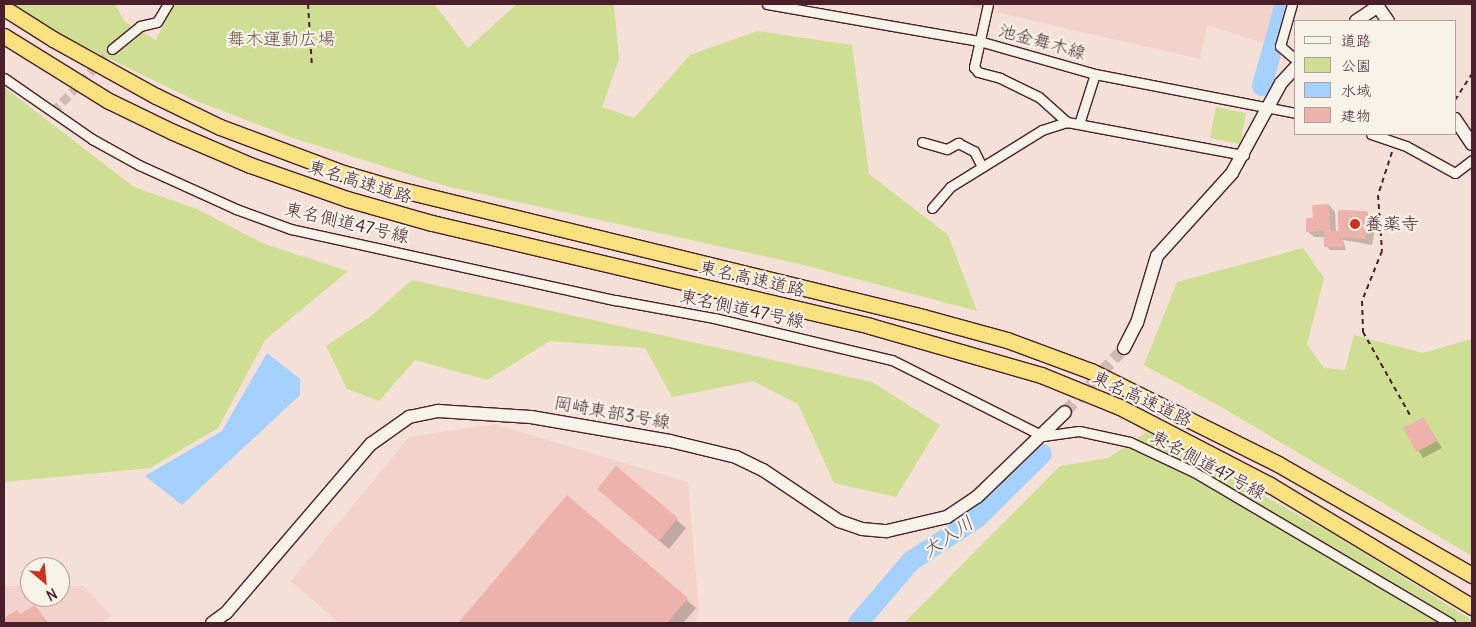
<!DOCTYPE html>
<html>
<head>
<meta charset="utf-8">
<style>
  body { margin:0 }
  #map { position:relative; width:1476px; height:627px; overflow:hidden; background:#f4e0d6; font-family:Delius,"Klee One",sans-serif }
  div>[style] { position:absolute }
  .built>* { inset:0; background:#f2d2ca }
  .green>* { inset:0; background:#cede92 }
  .water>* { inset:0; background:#a5d1ff }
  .shadow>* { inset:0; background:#0003 }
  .river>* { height:20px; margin:-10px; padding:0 10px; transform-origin:10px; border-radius:10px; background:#a5d1ff }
  .building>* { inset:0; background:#eeb2ad }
  .street-tunnel>* { height:9px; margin-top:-4.5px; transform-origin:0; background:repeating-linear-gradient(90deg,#d2b9b4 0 9px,transparent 0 13.5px) }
  .secondary-tunnel>* { height:12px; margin-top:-6px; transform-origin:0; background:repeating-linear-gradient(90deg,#d2b9b4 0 12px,transparent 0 18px) }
  .path>* { height:2px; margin-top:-1px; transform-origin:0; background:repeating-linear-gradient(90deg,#4a1f2b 0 5px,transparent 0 9px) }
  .roads { filter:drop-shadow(1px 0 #4a1f2b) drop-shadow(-1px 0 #4a1f2b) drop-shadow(0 1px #4a1f2b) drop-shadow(0 -1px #4a1f2b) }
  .street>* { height:9px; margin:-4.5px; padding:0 4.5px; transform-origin:4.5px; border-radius:4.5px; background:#f7f3e8 }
  .secondary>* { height:12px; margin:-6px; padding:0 6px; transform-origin:6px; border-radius:6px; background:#f7f3e8 }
  .highway>* { height:15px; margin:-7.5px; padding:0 7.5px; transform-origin:7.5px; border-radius:7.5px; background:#fae180 }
  .dots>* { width:14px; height:14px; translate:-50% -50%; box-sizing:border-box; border:2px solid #f7f3e8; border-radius:50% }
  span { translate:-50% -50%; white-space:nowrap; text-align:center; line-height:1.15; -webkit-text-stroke:4.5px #f7f3e8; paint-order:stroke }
  .park-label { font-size:18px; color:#6b4f45 }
  .street-label { font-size:18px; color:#4a1f2b }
  .poi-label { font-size:18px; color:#4a1f2b }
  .left { translate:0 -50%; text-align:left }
  .water-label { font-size:19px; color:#614c60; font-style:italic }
  .frame { position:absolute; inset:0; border:5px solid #4a1f2b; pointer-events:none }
  .legend { position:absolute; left:1294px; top:20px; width:162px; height:115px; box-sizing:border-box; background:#f7f3e8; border:1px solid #b29e9c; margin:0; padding:6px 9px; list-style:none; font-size:15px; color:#4a1f2b }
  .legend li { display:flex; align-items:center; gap:10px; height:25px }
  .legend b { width:25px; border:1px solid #b29e9c }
  .north { position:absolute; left:20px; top:557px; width:50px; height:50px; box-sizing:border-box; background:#f7f3e8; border:1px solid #b29e9c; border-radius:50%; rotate:152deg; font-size:14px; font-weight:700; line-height:20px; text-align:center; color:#4a1f2b }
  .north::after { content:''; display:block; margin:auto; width:18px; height:22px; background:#c8321e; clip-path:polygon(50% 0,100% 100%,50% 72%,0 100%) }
</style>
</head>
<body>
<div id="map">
  <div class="built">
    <div style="clip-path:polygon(961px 4px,1278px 4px,1268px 44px,1207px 25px,1200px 59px)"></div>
    <div style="clip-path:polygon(495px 424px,688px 482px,699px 611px,696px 623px,339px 623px,291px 581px,409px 437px)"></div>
    <div style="clip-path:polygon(4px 586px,30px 586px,30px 597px,60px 597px,60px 586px,83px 586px,112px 616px,101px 623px,4px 623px)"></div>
  </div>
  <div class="green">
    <div style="clip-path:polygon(11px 4px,115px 4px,125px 22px,156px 40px,173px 4px,434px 4px,468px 48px,517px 4px,614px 4px,619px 59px,602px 107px,634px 118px,690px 55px,757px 31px,852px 45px,869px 174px,948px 235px,977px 311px,800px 264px,450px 187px,290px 137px,192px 99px,73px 41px)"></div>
    <div style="clip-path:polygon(4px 87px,134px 187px,197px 209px,262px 243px,348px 271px,265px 340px,218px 428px,150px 468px,4px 482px)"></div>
    <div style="clip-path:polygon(1216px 107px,1246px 113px,1240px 144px,1210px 138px)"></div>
    <div style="clip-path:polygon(1303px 248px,1324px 278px,1307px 344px,1324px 368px,1345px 370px,1354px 335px,1422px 353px,1472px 339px,1472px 556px,1223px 408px,1144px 365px,1177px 282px)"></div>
    <div style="clip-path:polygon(412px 280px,872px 382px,940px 425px,896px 497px,834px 483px,798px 404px,753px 381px,672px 397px,645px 348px,550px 341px,487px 380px,415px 360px,379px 401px,347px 389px,326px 346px,370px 317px)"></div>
    <div style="clip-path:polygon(1147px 432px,1335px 535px,1472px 620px,1472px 623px,904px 623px,1060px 466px,1108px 458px)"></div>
  </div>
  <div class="water">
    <div style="clip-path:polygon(267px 353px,300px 379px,300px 395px,182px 505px,145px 476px,222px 431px)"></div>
  </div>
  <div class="shadow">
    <div style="clip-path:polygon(1329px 205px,1335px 212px,1336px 232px,1367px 212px,1376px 223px,1372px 245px,1343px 240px,1346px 250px,1330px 250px,1326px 246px,1325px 237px,1314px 237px,1307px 231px,1314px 219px)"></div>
    <div style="clip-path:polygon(1423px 418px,1442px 448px,1423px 458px,1405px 428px)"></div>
    <div style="clip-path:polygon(616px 468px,686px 528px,669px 549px,598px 489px)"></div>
    <div style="clip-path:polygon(568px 497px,696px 608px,683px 623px,459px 623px)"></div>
    <div style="clip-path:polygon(35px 606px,48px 623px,4px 623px,4px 620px,16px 611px,21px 615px)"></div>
  </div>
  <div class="river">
    <div style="left:1262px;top:86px;width:85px;rotate:-74.3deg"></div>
    <div style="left:858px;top:623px;width:82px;rotate:-49.5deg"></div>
    <div style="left:911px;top:561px;width:79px;rotate:-33.1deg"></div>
    <div style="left:977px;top:518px;width:91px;rotate:-44.6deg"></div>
  </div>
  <div class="building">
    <div style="clip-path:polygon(1329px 204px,1330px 231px,1338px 231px,1338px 210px,1367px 211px,1367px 220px,1375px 220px,1375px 232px,1367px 232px,1366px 239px,1343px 237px,1343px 247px,1324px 247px,1324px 231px,1306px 232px,1306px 218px,1313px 218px,1312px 205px)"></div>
    <div style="clip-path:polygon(1424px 417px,1437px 441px,1416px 452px,1403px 428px)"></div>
    <div style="clip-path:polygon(616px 466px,678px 518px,659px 541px,597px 489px)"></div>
    <div style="clip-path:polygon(567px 495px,688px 598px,667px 623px,458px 623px)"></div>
    <div style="clip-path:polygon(35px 605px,47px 623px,4px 623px,4px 618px,17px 610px,20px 614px)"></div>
  </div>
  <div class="street-tunnel">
    <div style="left:53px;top:112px;width:86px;rotate:-46.9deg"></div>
  </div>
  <div class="secondary-tunnel">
    <div style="left:1065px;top:412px;width:87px;rotate:-47.3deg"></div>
  </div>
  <div class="path">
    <div style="left:308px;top:4px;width:63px;rotate:86.4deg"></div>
    <div style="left:1455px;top:100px;width:31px;rotate:-57deg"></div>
    <div style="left:1392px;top:152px;width:45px;rotate:108deg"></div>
    <div style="left:1378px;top:195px;width:56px;rotate:85.9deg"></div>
    <div style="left:1382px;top:251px;width:54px;rotate:111.8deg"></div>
    <div style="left:1362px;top:301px;width:31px;rotate:88deg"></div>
    <div style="left:1363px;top:332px;width:95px;rotate:60.5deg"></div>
  </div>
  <div class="roads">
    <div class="street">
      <div style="left:767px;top:4px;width:215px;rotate:9.9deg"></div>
      <div style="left:979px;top:41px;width:121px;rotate:15.9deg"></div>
      <div style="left:1095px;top:74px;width:204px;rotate:11deg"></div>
      <div style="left:988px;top:4px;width:65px;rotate:102.5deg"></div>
      <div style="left:974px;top:67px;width:6px;rotate:51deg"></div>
      <div style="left:978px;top:72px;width:23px;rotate:15deg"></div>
      <div style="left:1000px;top:78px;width:43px;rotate:26deg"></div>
      <div style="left:1039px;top:97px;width:38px;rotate:42deg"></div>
      <div style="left:1292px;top:4px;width:44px;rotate:105.9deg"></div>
      <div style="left:1280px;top:46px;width:20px;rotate:41deg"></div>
      <div style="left:112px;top:49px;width:36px;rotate:-39deg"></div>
      <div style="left:140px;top:26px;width:17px;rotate:-13deg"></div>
      <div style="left:157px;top:22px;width:21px;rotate:-59deg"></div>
      <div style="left:4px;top:78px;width:107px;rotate:34.7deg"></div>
      <div style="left:92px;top:139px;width:54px;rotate:29deg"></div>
      <div style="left:139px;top:165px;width:107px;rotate:24.4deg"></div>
      <div style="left:236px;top:209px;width:59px;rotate:20deg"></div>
      <div style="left:291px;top:229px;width:332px;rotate:12.4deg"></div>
      <div style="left:615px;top:300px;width:101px;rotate:10.3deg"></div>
      <div style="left:714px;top:318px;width:183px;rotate:13.3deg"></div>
      <div style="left:892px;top:360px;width:169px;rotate:26.7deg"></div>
      <div style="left:1043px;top:436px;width:36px;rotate:-8deg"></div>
      <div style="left:1079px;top:431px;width:52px;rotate:12.2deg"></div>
      <div style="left:1130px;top:442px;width:71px;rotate:25.1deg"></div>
      <div style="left:1194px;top:472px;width:297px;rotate:30.5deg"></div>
      <div style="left:1079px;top:124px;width:52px;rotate:-72.3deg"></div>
      <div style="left:1371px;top:134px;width:37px;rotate:19deg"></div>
      <div style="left:1406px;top:146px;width:56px;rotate:28.9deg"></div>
      <div style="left:1455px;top:173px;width:21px;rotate:-37deg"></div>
      <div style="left:922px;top:142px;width:26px;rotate:16deg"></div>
      <div style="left:947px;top:149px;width:13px;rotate:-29deg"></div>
      <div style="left:958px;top:143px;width:18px;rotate:27deg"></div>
      <div style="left:974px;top:151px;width:18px;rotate:63deg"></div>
      <div style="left:932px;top:208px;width:28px;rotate:-49deg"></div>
      <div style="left:950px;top:187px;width:108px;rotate:-31.8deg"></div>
      <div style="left:1042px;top:130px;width:26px;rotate:-18deg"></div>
      <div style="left:1067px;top:122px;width:180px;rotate:10.6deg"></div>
    </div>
    <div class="secondary">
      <div style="left:1376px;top:4px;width:21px;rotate:55deg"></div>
      <div style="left:1356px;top:21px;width:27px;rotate:-34deg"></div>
      <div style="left:1455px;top:119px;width:30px;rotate:56deg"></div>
      <div style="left:1124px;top:348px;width:28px;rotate:-63deg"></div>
      <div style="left:1137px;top:323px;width:70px;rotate:-73.4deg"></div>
      <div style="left:1157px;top:256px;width:112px;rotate:-47.9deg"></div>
      <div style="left:1232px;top:173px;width:102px;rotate:-61.4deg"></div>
      <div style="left:1281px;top:83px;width:21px;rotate:-47deg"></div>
      <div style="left:212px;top:623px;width:17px;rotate:-36deg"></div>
      <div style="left:226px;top:613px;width:223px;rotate:-49.4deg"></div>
      <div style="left:371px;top:444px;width:47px;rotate:-35.4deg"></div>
      <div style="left:409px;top:417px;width:30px;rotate:-12deg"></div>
      <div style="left:438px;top:411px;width:93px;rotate:3.7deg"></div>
      <div style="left:531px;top:417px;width:141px;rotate:9.8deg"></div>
      <div style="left:670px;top:441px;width:68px;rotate:13.6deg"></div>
      <div style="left:736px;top:457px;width:30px;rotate:26deg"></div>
      <div style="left:763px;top:470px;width:92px;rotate:33.9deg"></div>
      <div style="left:839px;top:521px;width:24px;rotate:19deg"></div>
      <div style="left:862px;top:529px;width:25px;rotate:5deg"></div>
      <div style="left:887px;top:531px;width:62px;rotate:-13.1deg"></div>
      <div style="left:947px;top:517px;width:36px;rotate:-34deg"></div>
      <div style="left:977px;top:497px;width:122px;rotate:-44deg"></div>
    </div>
    <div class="highway">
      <div style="left:4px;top:8px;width:58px;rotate:32.3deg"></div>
      <div style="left:53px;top:39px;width:118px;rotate:29deg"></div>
      <div style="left:156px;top:96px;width:71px;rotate:25.8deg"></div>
      <div style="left:220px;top:127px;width:131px;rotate:20.5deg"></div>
      <div style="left:343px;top:173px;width:57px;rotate:16.2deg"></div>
      <div style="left:398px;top:189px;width:540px;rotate:13.7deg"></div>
      <div style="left:923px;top:317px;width:87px;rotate:15.3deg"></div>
      <div style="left:1007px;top:340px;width:90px;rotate:20.3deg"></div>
      <div style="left:1091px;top:371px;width:209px;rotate:26.4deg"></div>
      <div style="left:1278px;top:464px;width:224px;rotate:29.8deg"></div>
      <div style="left:4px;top:36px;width:123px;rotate:31.8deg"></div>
      <div style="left:109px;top:101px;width:71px;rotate:25.8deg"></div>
      <div style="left:173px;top:132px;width:84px;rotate:23.2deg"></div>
      <div style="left:250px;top:165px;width:103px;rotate:19.3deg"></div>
      <div style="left:347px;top:199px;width:88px;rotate:15.8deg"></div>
      <div style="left:432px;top:223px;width:450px;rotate:13.2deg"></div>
      <div style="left:870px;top:326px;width:178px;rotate:16deg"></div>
      <div style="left:1041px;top:375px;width:85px;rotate:22.1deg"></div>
      <div style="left:1120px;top:407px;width:169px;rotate:27.5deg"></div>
      <div style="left:1270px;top:485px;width:236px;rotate:31.1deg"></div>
    </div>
  </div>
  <div class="dots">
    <div style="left:1355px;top:224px;background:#c8321e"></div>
  </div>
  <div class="park-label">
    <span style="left:281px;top:39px">舞木運動広場</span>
  </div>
  <div class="street-label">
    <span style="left:1042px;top:42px;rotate:16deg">池金舞木線</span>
    <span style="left:360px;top:182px;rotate:17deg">東名高速道路</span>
    <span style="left:347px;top:223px;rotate:13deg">東名側道47号線</span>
    <span style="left:752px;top:279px;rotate:13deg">東名高速道路</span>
    <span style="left:742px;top:309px;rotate:12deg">東名側道47号線</span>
    <span style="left:1142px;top:399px;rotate:25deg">東名高速道路</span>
    <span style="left:612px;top:413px;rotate:10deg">岡崎東部3号線</span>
    <span style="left:1208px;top:465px;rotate:28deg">東名側道47号線</span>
  </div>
  <div class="poi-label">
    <span class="left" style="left:1365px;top:224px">養薬寺</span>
  </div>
  <div class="water-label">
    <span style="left:948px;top:537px;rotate:-34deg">大入川</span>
  </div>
  <div class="frame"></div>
  <ul class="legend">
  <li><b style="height:6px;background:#f7f3e8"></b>道路</li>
  <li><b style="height:14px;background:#cede92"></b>公園</li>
  <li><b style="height:14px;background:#a5d1ff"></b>水域</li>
  <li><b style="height:14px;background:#eeb2ad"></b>建物</li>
  </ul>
  <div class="north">N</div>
</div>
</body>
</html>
